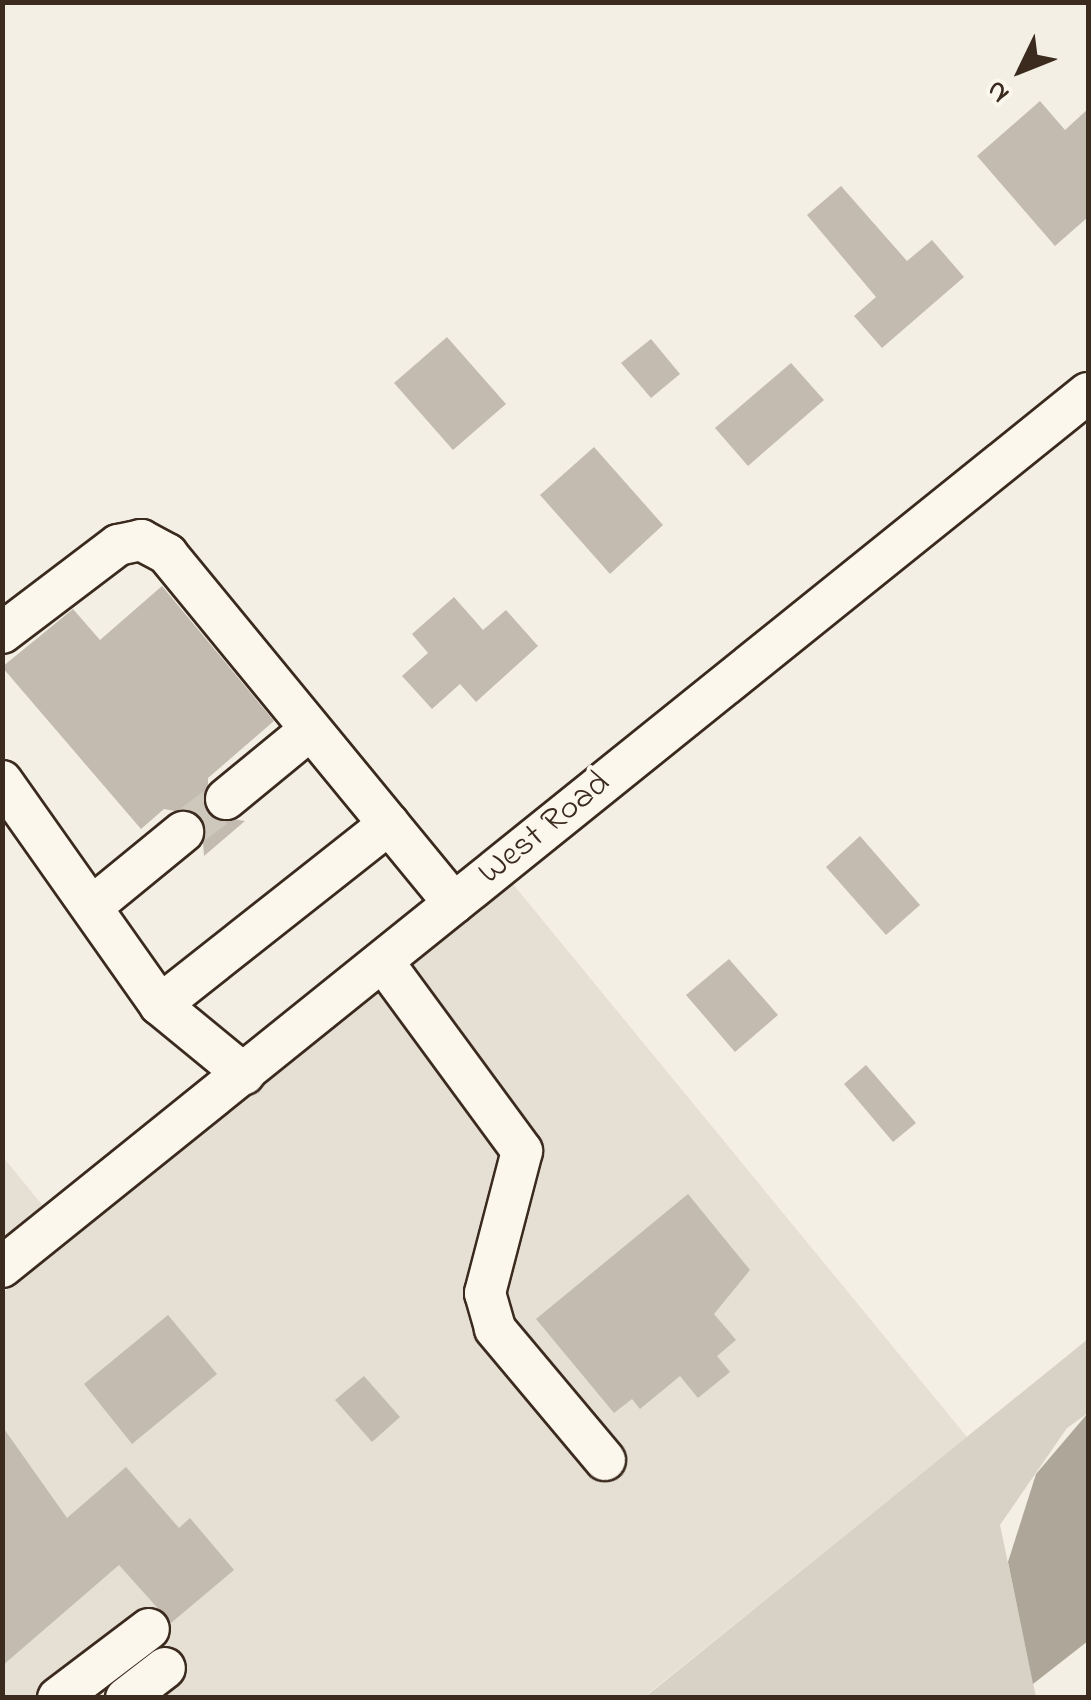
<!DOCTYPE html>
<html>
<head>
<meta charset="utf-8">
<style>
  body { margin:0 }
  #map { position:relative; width:1091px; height:1700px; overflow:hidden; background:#f3efe4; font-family:"Indie Flower",sans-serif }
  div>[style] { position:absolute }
  .built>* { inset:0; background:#e5dfd4 }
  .green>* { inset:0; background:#d8d1c6 }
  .water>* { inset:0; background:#afa69a }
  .building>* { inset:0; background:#c3bbb0 }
  .minor-tunnel>* { height:40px; margin-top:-20px; transform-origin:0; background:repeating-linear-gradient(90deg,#cec8bc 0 40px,transparent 0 60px) }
  .roads { filter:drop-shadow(2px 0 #3b2a1e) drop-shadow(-2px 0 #3b2a1e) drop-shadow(0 2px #3b2a1e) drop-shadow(0 -2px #3b2a1e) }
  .minor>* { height:40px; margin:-20px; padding:0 20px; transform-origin:20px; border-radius:20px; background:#fbf7ec }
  span { translate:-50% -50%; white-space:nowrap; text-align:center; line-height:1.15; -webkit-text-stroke:8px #fbf7ec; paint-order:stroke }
  .street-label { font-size:35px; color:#3b2a1e }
  .frame { position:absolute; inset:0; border:5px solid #3b2a1e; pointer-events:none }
  .north { position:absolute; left:971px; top:20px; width:100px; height:100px; -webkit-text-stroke:8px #fbf7ec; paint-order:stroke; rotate:227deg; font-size:28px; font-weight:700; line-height:40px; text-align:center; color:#3b2a1e }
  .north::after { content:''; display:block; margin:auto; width:35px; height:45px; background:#3b2a1e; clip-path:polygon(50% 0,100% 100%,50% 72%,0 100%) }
</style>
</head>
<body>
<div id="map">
  <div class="built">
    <div style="clip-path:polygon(512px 883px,967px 1437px,644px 1697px,3px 1698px,3px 1293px)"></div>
    <div style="clip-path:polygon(3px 1157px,48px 1212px,3px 1246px)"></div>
  </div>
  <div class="green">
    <div style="clip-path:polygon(1088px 1339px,1088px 1413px,1067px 1428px,1000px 1525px,1036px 1697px,644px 1698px)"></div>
  </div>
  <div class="water">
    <div style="clip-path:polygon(1088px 1413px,1088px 1641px,1033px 1684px,1008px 1562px,1036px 1474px)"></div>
  </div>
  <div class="building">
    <div style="clip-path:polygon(1040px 101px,1065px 130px,1088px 109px,1088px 217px,1055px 246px,977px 156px)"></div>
    <div style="clip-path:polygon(841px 186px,907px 261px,932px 240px,964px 277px,882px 348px,854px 316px,876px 297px,807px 215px)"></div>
    <div style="clip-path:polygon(447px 337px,506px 404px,453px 450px,394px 383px)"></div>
    <div style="clip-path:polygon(651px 339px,680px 374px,651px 398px,621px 363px)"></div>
    <div style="clip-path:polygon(791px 363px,824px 400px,748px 466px,715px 428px)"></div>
    <div style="clip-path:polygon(594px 447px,663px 525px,610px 574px,540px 495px)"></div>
    <div style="clip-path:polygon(162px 586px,274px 721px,208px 778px,208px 815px,245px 821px,204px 856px,201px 816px,164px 809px,141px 829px,2px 667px,73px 609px,100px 640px)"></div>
    <div style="clip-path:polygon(454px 597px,483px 630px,506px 610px,538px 646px,476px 702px,460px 684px,432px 709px,402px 676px,428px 653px,412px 634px)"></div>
    <div style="clip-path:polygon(860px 836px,920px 905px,886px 935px,826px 867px)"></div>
    <div style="clip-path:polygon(729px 959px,778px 1015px,735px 1052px,686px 995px)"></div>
    <div style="clip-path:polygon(866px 1065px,916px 1123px,893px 1142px,844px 1084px)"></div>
    <div style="clip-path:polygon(688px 1194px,750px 1270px,714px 1314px,736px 1340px,717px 1356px,730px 1372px,698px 1398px,680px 1376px,640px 1409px,632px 1399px,614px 1413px,536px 1319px)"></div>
    <div style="clip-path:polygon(168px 1315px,217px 1374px,132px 1444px,84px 1384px)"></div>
    <div style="clip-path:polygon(364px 1376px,400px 1417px,372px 1442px,335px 1400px)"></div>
    <div style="clip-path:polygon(2px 1426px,67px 1518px,126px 1467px,179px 1528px,190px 1518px,234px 1570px,171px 1623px,119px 1565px,2px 1666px)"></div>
  </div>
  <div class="minor-tunnel">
    <div style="left:183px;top:832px;width:54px;rotate:-37.5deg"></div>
  </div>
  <div class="roads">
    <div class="minor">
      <div style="left:2px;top:633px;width:146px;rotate:-37.2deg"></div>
      <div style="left:118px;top:545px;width:24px;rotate:-12deg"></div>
      <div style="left:141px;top:540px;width:30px;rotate:28deg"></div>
      <div style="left:167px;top:554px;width:452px;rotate:50.6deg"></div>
      <div style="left:2px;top:781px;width:274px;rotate:54.8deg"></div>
      <div style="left:160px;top:1005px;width:109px;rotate:39.4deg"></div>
      <div style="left:226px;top:799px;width:109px;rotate:-39.4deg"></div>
      <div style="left:95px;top:904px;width:114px;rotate:-39.3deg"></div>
      <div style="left:384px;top:963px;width:233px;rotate:53.7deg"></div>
      <div style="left:522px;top:1151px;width:147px;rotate:104.6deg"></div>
      <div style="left:485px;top:1293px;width:37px;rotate:74deg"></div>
      <div style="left:495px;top:1329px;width:171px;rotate:50deg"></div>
      <div style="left:160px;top:1005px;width:292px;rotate:-38.3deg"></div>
      <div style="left:2px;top:1267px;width:1394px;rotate:-38.83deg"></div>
      <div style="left:58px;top:1698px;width:114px;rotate:-37.2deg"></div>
      <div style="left:126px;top:1698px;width:49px;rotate:-37.6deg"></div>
    </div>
  </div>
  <div class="street-label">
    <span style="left:545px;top:829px;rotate:-39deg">West Road</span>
  </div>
  <div class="frame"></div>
  <div class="north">N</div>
</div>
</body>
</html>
